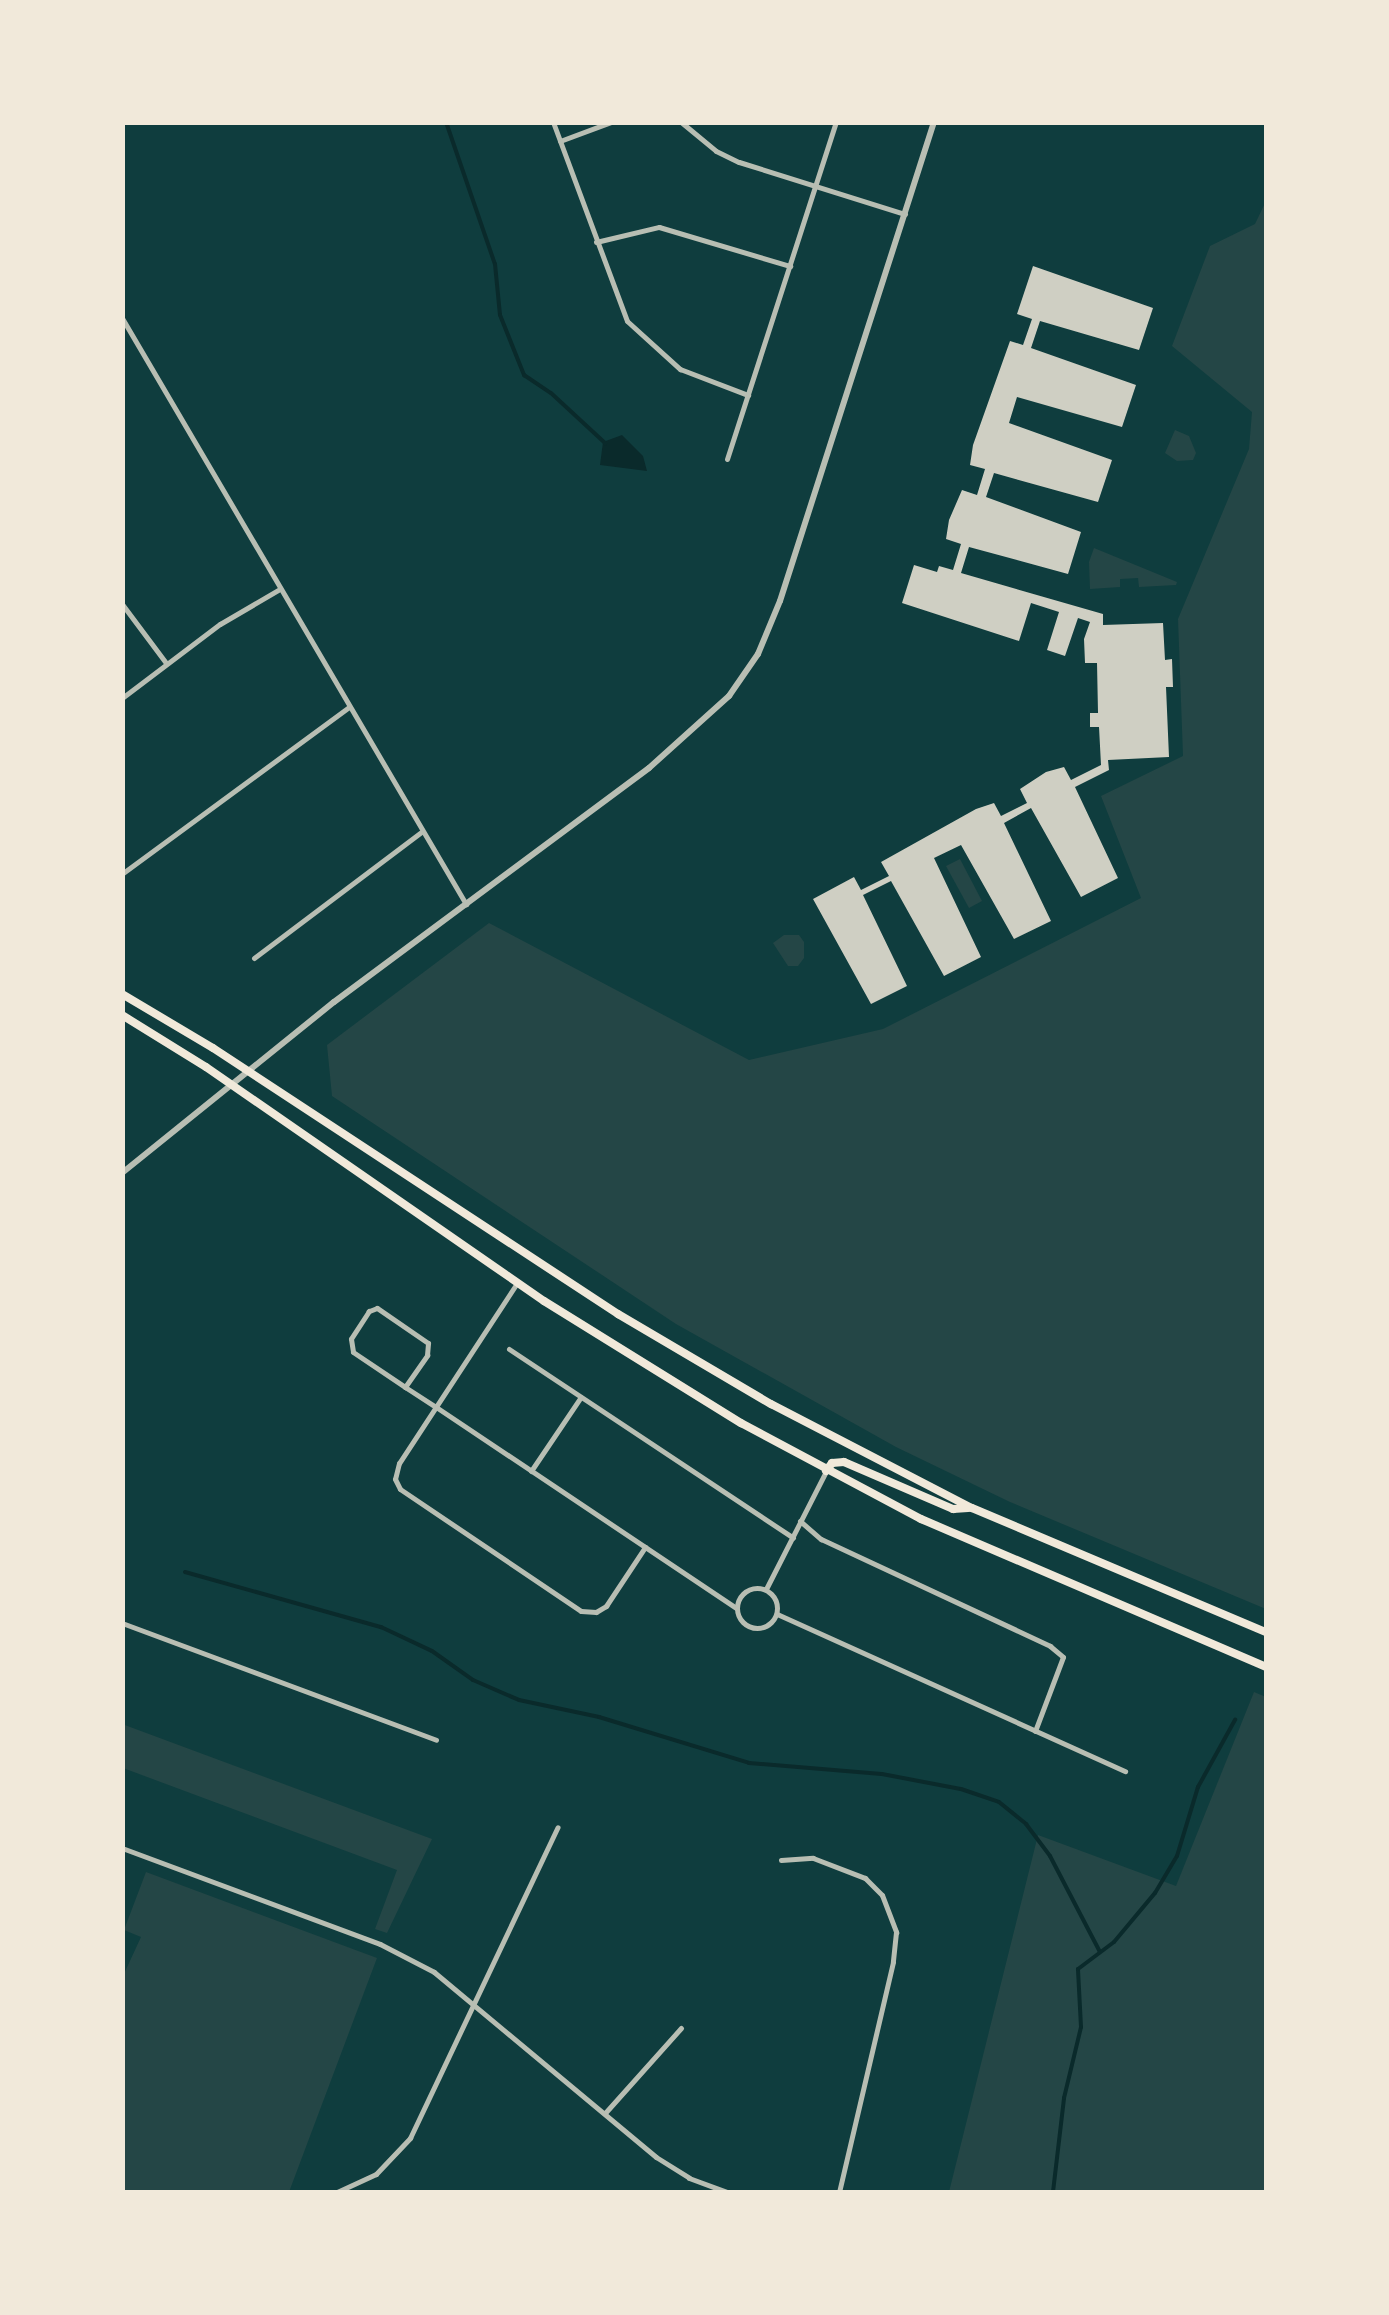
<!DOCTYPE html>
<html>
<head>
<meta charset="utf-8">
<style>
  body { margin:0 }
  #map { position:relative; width:1389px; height:2315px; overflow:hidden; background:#0f3d3e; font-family:Roboto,sans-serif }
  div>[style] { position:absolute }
  .green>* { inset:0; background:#244646 }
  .water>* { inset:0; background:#0a2a2b }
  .stream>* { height:4px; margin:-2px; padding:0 2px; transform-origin:2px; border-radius:2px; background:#0a2a2b }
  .building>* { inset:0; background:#cfcfc3 }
  .minor>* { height:5px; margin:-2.5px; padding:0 2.5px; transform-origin:2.5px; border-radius:2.5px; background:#b8beb3 }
  .minor>.ring { margin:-2.5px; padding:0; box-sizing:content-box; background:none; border:5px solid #b8beb3; border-radius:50% }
  .tertiary>* { height:6px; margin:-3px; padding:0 3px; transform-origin:3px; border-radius:3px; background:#b8beb3 }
  .secondary>* { height:8px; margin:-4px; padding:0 4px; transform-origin:4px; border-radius:4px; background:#f1e9da }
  span { translate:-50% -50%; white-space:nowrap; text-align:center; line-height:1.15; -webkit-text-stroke:8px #f1e9da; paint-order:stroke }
  .frame { position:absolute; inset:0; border:125px solid #f1e9da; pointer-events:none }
</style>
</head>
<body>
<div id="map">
  <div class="green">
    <div style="clip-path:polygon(1266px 201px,1266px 1609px,1010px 1502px,896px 1447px,676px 1324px,332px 1096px,327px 1045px,489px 923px,749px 1060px,883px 1029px,1141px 898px,1101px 796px,1183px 756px,1178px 619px,1249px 449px,1252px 412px,1172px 346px,1210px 246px,1255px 224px)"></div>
    <div style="clip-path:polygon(1175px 430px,1189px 436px,1196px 453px,1193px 460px,1177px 461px,1165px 453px)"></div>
    <div style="clip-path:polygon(1094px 548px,1177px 582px,1176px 585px,1139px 587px,1138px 578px,1120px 579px,1120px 587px,1090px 589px,1089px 562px)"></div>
    <div style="clip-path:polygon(960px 859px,982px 901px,969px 908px,946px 866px)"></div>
    <div style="clip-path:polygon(784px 935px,799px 935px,804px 942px,804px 958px,798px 966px,788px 966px,773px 943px)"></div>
    <div style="clip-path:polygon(1254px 1692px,1266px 1697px,1266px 2192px,949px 2192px,1038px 1835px,1176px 1886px)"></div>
    <div style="clip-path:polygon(122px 1724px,432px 1839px,387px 1933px,375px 1929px,397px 1870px,123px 1768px)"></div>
    <div style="clip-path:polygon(146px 1872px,377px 1958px,289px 2192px,123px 2192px,123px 1976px,141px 1937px,124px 1930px)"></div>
  </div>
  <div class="water">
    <div style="clip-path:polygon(622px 435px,643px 456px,647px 471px,600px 465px,603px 442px)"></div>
  </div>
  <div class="stream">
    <div style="left:446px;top:122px;width:150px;rotate:71deg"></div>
    <div style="left:495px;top:264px;width:51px;rotate:84.4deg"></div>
    <div style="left:500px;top:315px;width:65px;rotate:68.2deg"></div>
    <div style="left:524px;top:375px;width:32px;rotate:34deg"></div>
    <div style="left:551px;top:393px;width:74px;rotate:42.8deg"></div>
    <div style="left:185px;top:1572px;width:204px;rotate:15.7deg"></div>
    <div style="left:381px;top:1627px;width:56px;rotate:25.2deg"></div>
    <div style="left:432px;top:1651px;width:50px;rotate:35.3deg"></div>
    <div style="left:473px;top:1680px;width:50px;rotate:23.5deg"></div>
    <div style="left:519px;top:1700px;width:82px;rotate:12deg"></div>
    <div style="left:599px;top:1717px;width:157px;rotate:17deg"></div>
    <div style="left:749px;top:1763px;width:133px;rotate:4.7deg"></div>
    <div style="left:882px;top:1774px;width:80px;rotate:10.8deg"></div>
    <div style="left:961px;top:1789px;width:40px;rotate:18.9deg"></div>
    <div style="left:999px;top:1802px;width:35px;rotate:39deg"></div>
    <div style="left:1026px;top:1824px;width:40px;rotate:53deg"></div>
    <div style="left:1050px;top:1856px;width:108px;rotate:62.5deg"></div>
    <div style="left:1053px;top:2192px;width:95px;rotate:-83.3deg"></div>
    <div style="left:1064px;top:2098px;width:73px;rotate:-76.5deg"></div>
    <div style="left:1081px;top:2027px;width:58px;rotate:-93deg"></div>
    <div style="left:1078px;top:1969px;width:45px;rotate:-36.9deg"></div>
    <div style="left:1114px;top:1942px;width:64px;rotate:-50.1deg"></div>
    <div style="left:1155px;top:1893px;width:43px;rotate:-59.3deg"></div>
    <div style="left:1177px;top:1856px;width:72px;rotate:-73.1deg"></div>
    <div style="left:1198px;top:1787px;width:77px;rotate:-61.1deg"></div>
  </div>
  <div class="building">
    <div style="clip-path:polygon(1033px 266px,1153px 308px,1139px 350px,1040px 321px,1031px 348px,1136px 385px,1122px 427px,1017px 397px,1009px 423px,1112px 460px,1098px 502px,994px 473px,986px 497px,1081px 532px,1068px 574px,969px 547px,961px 573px,1103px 614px,1103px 625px,1163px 623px,1165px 660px,1172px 659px,1173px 687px,1166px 687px,1169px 757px,1108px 760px,1109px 770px,1075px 787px,1118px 878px,1081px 897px,1031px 808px,1004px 823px,1051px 921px,1014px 939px,961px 845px,934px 858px,981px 957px,944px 976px,891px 881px,863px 895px,907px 986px,871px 1004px,813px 899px,854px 877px,861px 890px,889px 876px,881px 862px,976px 809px,994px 803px,1001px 816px,1027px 803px,1020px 789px,1046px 772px,1064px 767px,1071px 780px,1101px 765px,1099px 727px,1090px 727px,1090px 713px,1098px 713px,1097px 663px,1085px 663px,1084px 639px,1090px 622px,1078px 618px,1065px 656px,1047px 650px,1059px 612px,1031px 603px,1019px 641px,902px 603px,914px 565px,937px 572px,939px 566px,953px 570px,961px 544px,946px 539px,949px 520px,962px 490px,977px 495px,985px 469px,970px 465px,973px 445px,1010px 341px,1023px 345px,1032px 319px,1017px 314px)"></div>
  </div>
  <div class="minor">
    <div style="left:553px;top:122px;width:212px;rotate:69.6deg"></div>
    <div style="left:627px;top:321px;width:72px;rotate:42.2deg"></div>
    <div style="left:680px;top:369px;width:73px;rotate:20.9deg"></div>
    <div style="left:681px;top:122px;width:45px;rotate:39.6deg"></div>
    <div style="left:716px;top:151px;width:25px;rotate:26deg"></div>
    <div style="left:739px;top:162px;width:174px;rotate:17.4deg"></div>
    <div style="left:560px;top:141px;width:54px;rotate:-20.4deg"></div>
    <div style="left:596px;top:242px;width:65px;rotate:-13.4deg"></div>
    <div style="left:659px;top:227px;width:137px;rotate:16.6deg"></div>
    <div style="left:122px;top:318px;width:680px;rotate:59.59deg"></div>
    <div style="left:727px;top:459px;width:354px;rotate:-72.1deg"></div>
    <div style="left:122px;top:604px;width:74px;rotate:53.3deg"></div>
    <div style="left:122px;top:698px;width:123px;rotate:-37.1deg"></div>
    <div style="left:220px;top:624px;width:69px;rotate:-30.3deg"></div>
    <div style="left:123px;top:873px;width:280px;rotate:-36.3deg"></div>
    <div style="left:254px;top:958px;width:209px;rotate:-37deg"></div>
    <div style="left:517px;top:1283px;width:215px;rotate:123.2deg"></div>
    <div style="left:399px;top:1463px;width:16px;rotate:104deg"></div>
    <div style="left:395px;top:1479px;width:11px;rotate:63deg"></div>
    <div style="left:400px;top:1489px;width:218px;rotate:34deg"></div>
    <div style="left:581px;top:1611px;width:15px;rotate:4deg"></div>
    <div style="left:596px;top:1612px;width:12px;rotate:-31deg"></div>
    <div style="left:606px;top:1606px;width:71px;rotate:-56.5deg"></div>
    <div style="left:509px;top:1349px;width:341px;rotate:33.6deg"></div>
    <div style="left:405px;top:1387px;width:39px;rotate:-55deg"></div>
    <div style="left:427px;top:1355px;width:12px;rotate:-85deg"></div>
    <div style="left:428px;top:1343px;width:62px;rotate:-145.5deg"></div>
    <div style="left:377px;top:1308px;width:9px;rotate:159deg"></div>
    <div style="left:369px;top:1311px;width:33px;rotate:123deg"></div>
    <div style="left:351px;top:1339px;width:13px;rotate:81deg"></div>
    <div style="left:353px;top:1352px;width:63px;rotate:33.9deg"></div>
    <div style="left:405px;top:1387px;width:37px;rotate:33deg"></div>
    <div style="left:436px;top:1407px;width:361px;rotate:33.8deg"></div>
    <div style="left:531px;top:1471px;width:89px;rotate:-56deg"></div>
    <div style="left:800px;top:1521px;width:28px;rotate:41deg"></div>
    <div style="left:821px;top:1539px;width:253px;rotate:25deg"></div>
    <div style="left:1050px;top:1646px;width:17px;rotate:40deg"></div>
    <div style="left:1063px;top:1657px;width:79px;rotate:110.7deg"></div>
    <div class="ring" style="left:737px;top:1588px;width:35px;height:35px"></div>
    <div style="left:766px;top:1589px;width:132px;rotate:-63deg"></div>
    <div style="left:777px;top:1614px;width:382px;rotate:24.3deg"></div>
    <div style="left:122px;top:1623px;width:335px;rotate:20.4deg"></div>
    <div style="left:122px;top:1848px;width:275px;rotate:20.4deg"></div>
    <div style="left:380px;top:1944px;width:61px;rotate:27.4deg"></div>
    <div style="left:434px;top:1972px;width:289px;rotate:39.8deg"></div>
    <div style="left:656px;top:2157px;width:39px;rotate:32deg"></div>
    <div style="left:689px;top:2178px;width:40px;rotate:20.2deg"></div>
    <div style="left:781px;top:1860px;width:32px;rotate:-4deg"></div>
    <div style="left:813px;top:1858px;width:56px;rotate:21deg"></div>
    <div style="left:865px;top:1878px;width:24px;rotate:45deg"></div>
    <div style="left:882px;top:1895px;width:40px;rotate:69deg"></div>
    <div style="left:896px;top:1932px;width:30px;rotate:96deg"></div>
    <div style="left:893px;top:1962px;width:236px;rotate:103.2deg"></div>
    <div style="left:605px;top:2113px;width:114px;rotate:-48.2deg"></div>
    <div style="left:337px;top:2192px;width:43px;rotate:-24.8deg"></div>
    <div style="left:376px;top:2174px;width:50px;rotate:-46.6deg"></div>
    <div style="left:410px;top:2138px;width:344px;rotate:-64.6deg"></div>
  </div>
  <div class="tertiary">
    <div style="left:122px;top:1173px;width:272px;rotate:-38.9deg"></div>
    <div style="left:334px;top:1002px;width:392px;rotate:-36.6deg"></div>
    <div style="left:649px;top:768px;width:108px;rotate:-42deg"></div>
    <div style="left:729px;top:696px;width:51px;rotate:-55.4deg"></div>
    <div style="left:758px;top:654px;width:57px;rotate:-67.5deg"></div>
    <div style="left:780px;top:601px;width:503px;rotate:-72.18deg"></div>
  </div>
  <div class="secondary">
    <div style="left:122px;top:994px;width:106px;rotate:30.7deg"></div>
    <div style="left:213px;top:1048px;width:485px;rotate:33.3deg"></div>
    <div style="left:618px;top:1314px;width:178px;rotate:30.5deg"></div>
    <div style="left:771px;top:1404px;width:226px;rotate:27.4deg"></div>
    <div style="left:972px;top:1508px;width:319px;rotate:22.9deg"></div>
    <div style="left:122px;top:1015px;width:99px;rotate:31.8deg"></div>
    <div style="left:206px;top:1067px;width:411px;rotate:34.7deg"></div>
    <div style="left:544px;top:1301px;width:232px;rotate:31.8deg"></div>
    <div style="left:741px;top:1423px;width:204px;rotate:28.1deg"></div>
    <div style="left:921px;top:1519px;width:375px;rotate:23.2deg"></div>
    <div style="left:826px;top:1471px;width:10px;rotate:-53deg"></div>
    <div style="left:832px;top:1463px;width:12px;rotate:-5deg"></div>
    <div style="left:844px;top:1462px;width:119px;rotate:23.3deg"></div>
    <div style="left:953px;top:1509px;width:15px;rotate:-4deg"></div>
  </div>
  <div class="frame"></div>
</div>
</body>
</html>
